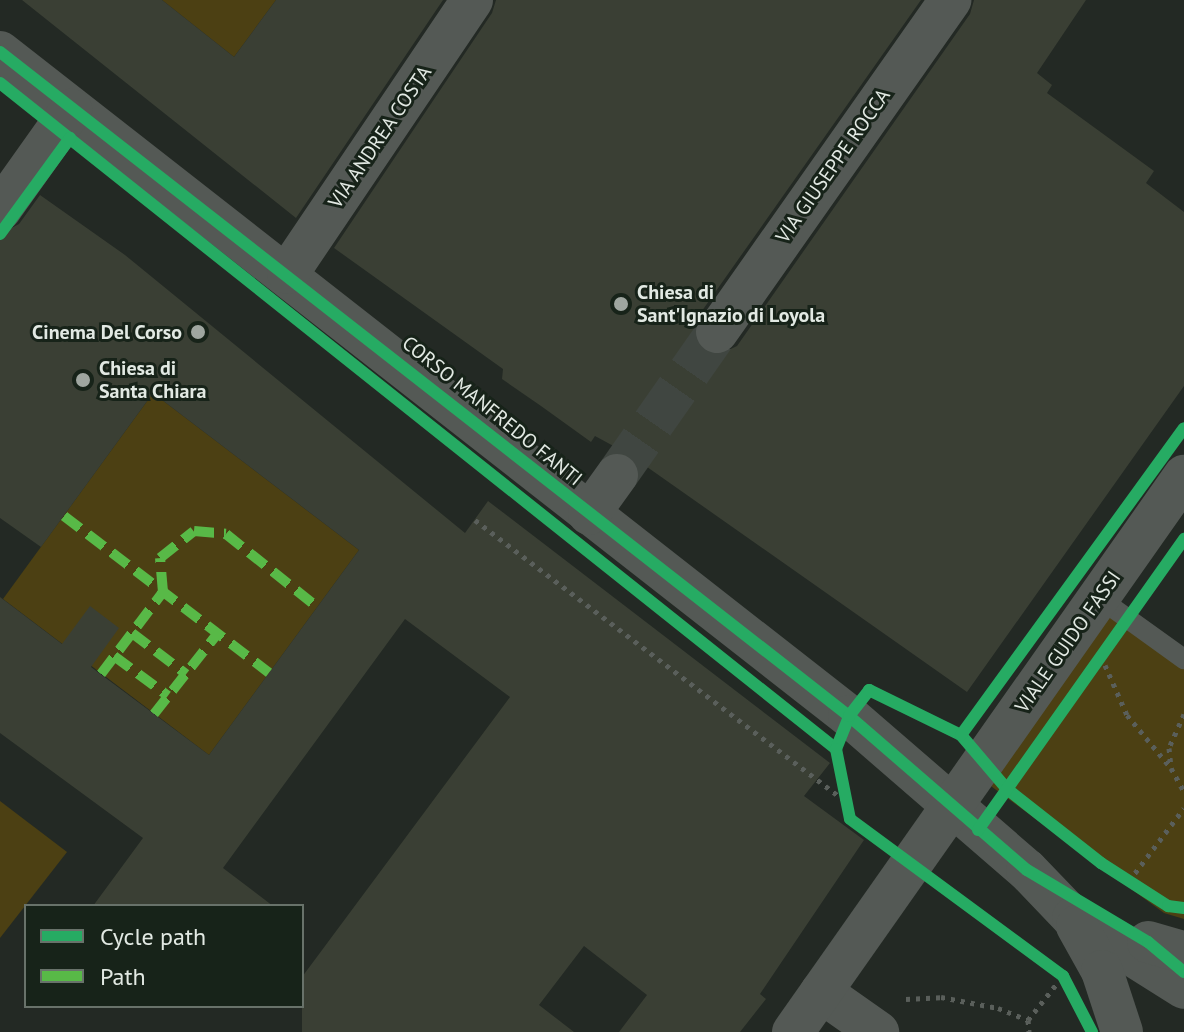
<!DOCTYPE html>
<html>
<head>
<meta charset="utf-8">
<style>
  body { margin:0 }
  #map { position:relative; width:1184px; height:1032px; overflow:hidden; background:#232924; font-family:"PT Sans",sans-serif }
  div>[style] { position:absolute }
  .green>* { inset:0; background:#4c4013 }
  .building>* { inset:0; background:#3a3f34 }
  .minor-tunnel>* { height:42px; margin-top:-21px; transform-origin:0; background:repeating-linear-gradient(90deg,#404641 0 42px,transparent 0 63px) }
  .path>* { height:5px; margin-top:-2.5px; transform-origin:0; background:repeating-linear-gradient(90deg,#5a5f5b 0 4px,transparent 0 10px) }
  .service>* { height:20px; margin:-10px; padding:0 10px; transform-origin:10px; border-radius:10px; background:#545955 }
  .minor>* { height:42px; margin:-21px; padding:0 21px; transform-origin:21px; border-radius:21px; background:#545955 }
  .quiet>* { height:10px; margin-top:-5px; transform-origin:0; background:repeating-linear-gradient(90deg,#58b947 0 20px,transparent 0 30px) }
  .cycleway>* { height:12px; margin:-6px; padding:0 6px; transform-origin:6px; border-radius:6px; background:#26ab63 }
  .dots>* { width:22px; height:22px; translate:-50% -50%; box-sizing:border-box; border:4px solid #172319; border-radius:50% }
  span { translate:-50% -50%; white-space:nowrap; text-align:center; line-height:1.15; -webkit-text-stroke:6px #172319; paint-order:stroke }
  .street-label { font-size:20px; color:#e2e9e3 }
  .poi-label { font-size:20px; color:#e2e9e3; font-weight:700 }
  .left { translate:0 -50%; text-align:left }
  .right { translate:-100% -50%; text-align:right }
  .legend { position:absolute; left:24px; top:904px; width:280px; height:104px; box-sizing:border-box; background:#172319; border:2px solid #68726a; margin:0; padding:10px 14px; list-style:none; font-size:24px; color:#e2e9e3 }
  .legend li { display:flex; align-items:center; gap:16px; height:40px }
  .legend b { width:40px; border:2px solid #68726a }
</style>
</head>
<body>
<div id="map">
  <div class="green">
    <div style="clip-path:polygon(162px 0,276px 0,234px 57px)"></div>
    <div style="clip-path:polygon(153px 393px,359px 550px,209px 755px,3px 599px)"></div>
    <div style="clip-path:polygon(1105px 610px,1184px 667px,1184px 919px,1164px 913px,984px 781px)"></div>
    <div style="clip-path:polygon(0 801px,67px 852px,0 938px)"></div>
  </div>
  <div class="building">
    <div style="clip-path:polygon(22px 0,162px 0,234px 57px,276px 0,443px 0,296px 218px)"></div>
    <div style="clip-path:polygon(496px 0,921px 0,697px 318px,696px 343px,716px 356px,737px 346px,970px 14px,974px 0,1086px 0,1037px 73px,1052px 85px,1047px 93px,1154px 171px,1146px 183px,1184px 212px,1184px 386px,967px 692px,630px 455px,595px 436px,591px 442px,541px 406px,502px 379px,503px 369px,334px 248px,492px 13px)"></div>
    <div style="clip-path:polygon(40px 195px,125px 255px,465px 533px,488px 501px,830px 763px,804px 796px,864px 840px,760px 994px,766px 999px,740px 1032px,619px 1032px,647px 995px,584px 946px,539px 1005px,574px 1032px,302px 1032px,302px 977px,510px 697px,405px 619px,223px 868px,273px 906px,93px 906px,143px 838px,0 733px,0 597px,62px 644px,90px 606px,119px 628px,91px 667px,209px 755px,359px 550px,153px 393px,41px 547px,0 518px,0 234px,19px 224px)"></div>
  </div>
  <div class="minor-tunnel">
    <div style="left:617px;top:475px;width:174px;rotate:-55deg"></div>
  </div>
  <div class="path">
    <div style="left:475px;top:520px;width:466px;rotate:37.2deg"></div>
    <div style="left:1105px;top:665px;width:55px;rotate:66.3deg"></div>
    <div style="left:1127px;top:715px;width:69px;rotate:50.3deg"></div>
    <div style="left:1184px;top:714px;width:37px;rotate:114deg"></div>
    <div style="left:1169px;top:748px;width:20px;rotate:84deg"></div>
    <div style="left:1171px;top:768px;width:26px;rotate:61deg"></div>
    <div style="left:1129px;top:881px;width:91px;rotate:-53deg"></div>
    <div style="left:906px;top:999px;width:35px;rotate:-3deg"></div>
    <div style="left:941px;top:997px;width:58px;rotate:10.9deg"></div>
    <div style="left:998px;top:1008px;width:32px;rotate:22deg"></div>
    <div style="left:1028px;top:1020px;width:48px;rotate:-51.7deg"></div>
    <div style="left:1028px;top:1020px;width:12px;rotate:85deg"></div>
  </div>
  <div class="service">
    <div style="left:1099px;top:598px;width:105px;rotate:35.7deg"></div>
  </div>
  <div class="minor">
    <div style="left:0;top:52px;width:1078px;rotate:38.03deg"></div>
    <div style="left:849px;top:716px;width:235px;rotate:40.9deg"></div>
    <div style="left:1027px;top:870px;width:66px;rotate:46.2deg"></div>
    <div style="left:1073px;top:918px;width:131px;rotate:32.2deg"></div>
    <div style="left:0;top:210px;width:123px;rotate:-54.6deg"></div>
    <div style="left:288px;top:273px;width:329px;rotate:-56deg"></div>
    <div style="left:717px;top:332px;width:406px;rotate:-54.9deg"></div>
    <div style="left:589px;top:514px;width:48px;rotate:-54.3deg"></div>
    <div style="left:1077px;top:926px;width:51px;rotate:60.9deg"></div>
    <div style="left:1102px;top:971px;width:64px;rotate:71.8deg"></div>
    <div style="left:1148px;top:942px;width:37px;rotate:16deg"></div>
    <div style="left:821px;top:992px;width:70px;rotate:35.1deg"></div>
    <div style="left:793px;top:1032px;width:680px;rotate:-54.88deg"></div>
  </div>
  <div class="quiet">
    <div style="left:64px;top:516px;width:258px;rotate:37.4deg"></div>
    <div style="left:132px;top:633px;width:68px;rotate:37.2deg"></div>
    <div style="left:114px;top:656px;width:67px;rotate:36.5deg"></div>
    <div style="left:101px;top:674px;width:103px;rotate:-52.9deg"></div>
    <div style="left:163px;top:592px;width:34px;rotate:-95deg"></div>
    <div style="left:160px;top:558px;width:43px;rotate:-38.5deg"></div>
    <div style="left:194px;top:531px;width:32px;rotate:5deg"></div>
    <div style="left:226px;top:534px;width:117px;rotate:38.7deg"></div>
    <div style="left:154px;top:714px;width:103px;rotate:-51.7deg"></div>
  </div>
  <div class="cycleway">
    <div style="left:0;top:52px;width:1078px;rotate:38.03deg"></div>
    <div style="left:849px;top:716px;width:235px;rotate:40.9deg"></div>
    <div style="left:1027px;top:870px;width:141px;rotate:30.8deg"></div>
    <div style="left:1148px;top:942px;width:47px;rotate:39.8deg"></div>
    <div style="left:0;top:83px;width:1069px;rotate:38.54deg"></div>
    <div style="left:836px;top:749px;width:35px;rotate:-68deg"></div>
    <div style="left:849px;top:716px;width:33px;rotate:-52deg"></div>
    <div style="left:869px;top:690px;width:102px;rotate:26.1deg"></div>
    <div style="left:961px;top:735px;width:71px;rotate:49.6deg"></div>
    <div style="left:1007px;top:789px;width:120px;rotate:38.2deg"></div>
    <div style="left:1101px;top:863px;width:80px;rotate:32.7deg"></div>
    <div style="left:1168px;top:906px;width:16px;rotate:7deg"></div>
    <div style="left:0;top:234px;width:119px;rotate:-53.9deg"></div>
    <div style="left:961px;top:735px;width:379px;rotate:-54deg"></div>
    <div style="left:836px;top:749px;width:71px;rotate:78.7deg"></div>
    <div style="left:850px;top:819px;width:265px;rotate:36.4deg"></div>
    <div style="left:1063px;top:976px;width:63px;rotate:62.6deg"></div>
    <div style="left:978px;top:830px;width:357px;rotate:-54.7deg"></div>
  </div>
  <div class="dots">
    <div style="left:621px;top:304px;background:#9fa6a0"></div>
    <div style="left:198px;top:332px;background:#9fa6a0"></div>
    <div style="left:83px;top:380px;background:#9fa6a0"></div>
  </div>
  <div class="street-label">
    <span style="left:380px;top:137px;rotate:-56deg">VIA ANDREA COSTA</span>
    <span style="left:833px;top:166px;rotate:-55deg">VIA GIUSEPPE ROCCA</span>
    <span style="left:492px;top:411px;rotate:39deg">CORSO MANFREDO FANTI</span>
    <span style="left:1068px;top:642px;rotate:-55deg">VIALE GUIDO FASSI</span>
  </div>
  <div class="poi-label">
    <span class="left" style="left:637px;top:304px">Chiesa di<br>Sant'Ignazio di Loyola</span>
    <span class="right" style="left:182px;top:332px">Cinema Del Corso</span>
    <span class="left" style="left:99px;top:380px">Chiesa di<br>Santa Chiara</span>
  </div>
  <ul class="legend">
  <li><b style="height:10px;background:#26ab63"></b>Cycle path</li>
  <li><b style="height:10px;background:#58b947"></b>Path</li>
  </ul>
</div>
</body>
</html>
